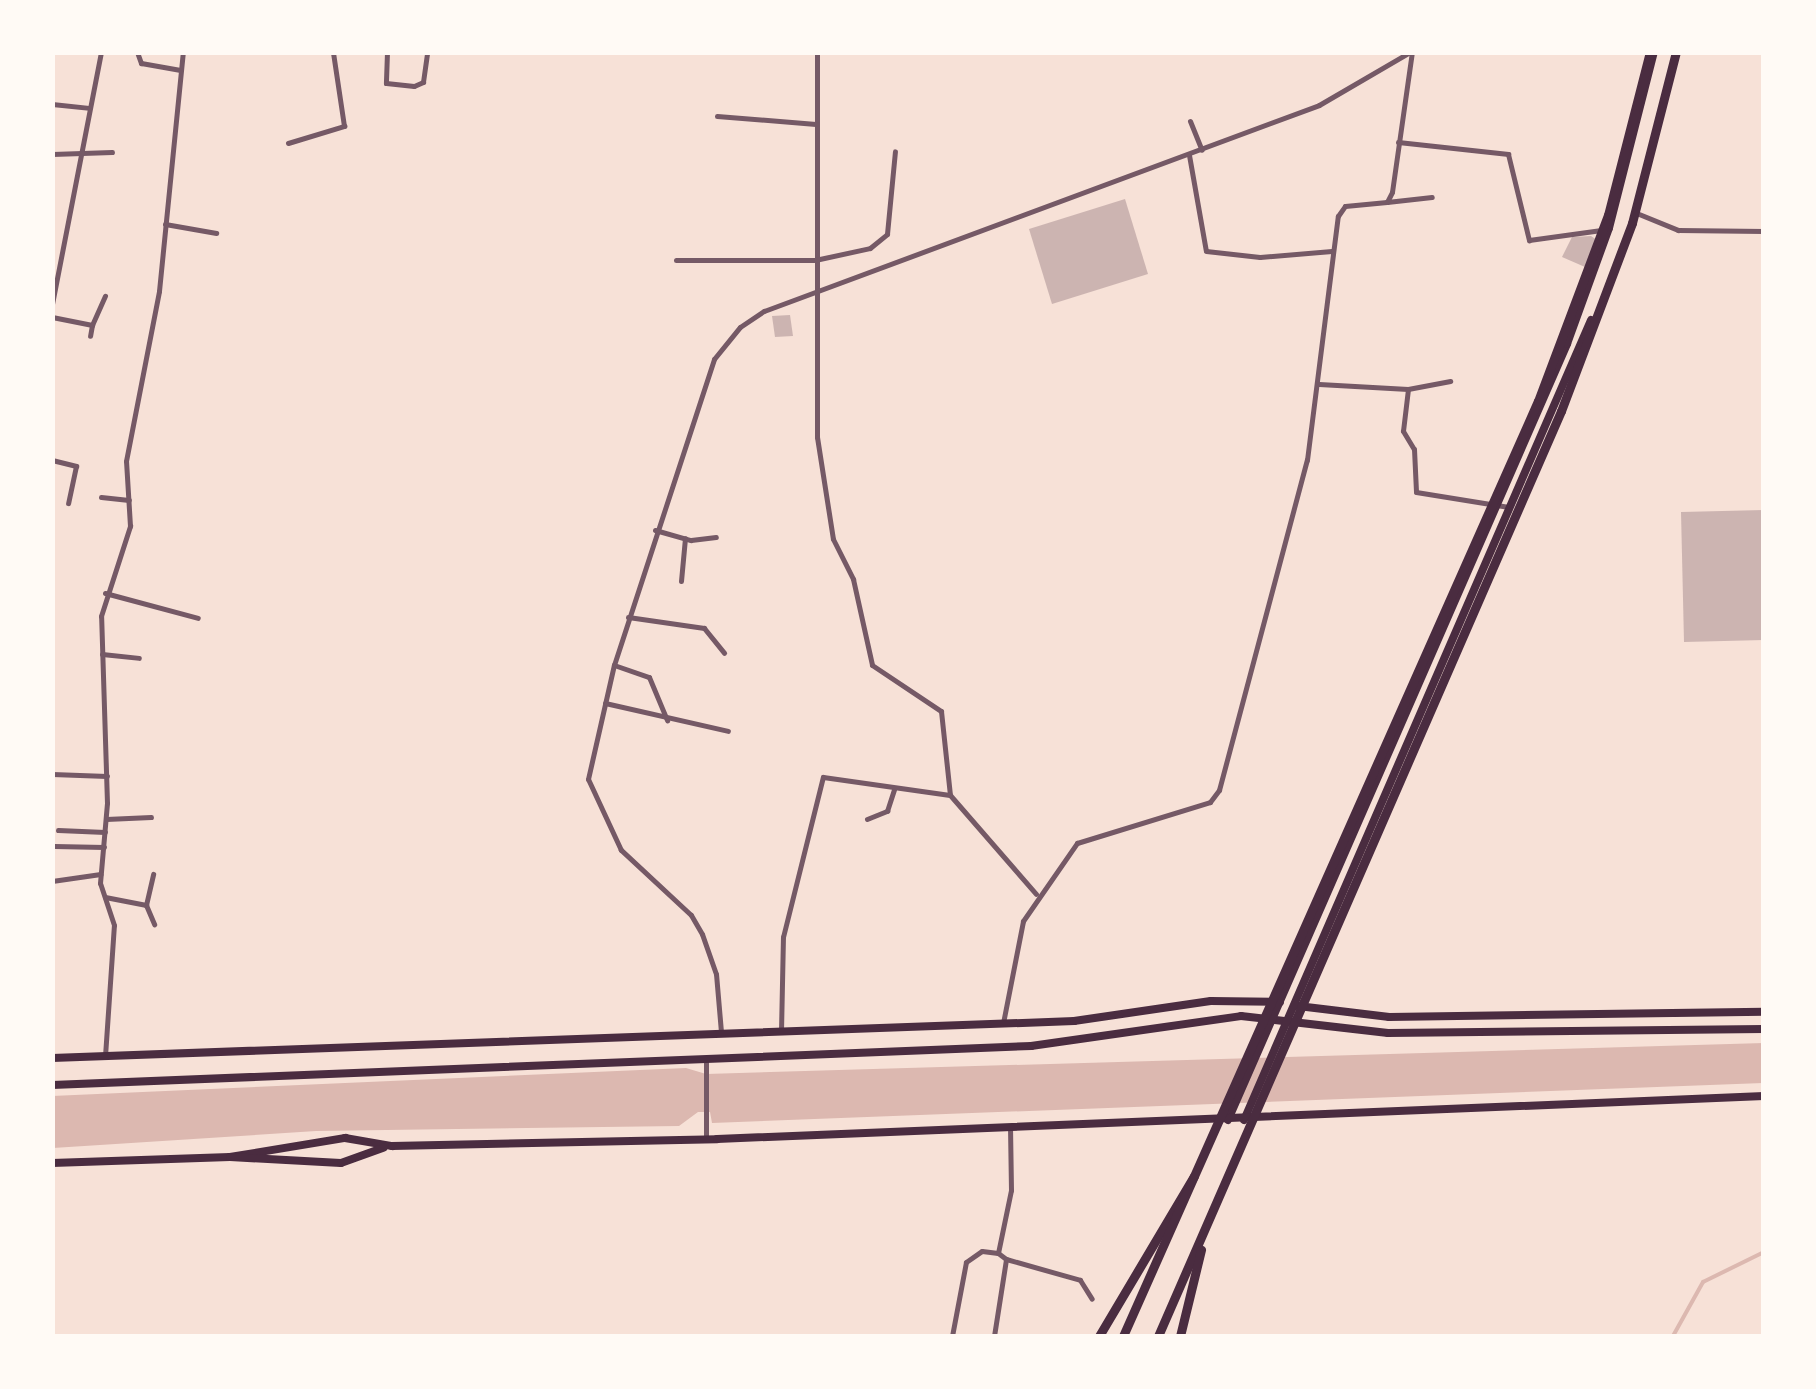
<!DOCTYPE html>
<html>
<head>
<meta charset="utf-8">
<style>
  body { margin:0 }
  #map { position:relative; width:1816px; height:1389px; overflow:hidden; background:#f7e1d7; font-family:Merriweather,serif }
  div>[style] { position:absolute }
  .water>* { inset:0; background:#dcb8b0 }
  .stream>* { height:4px; margin:-2px; padding:0 2px; transform-origin:2px; border-radius:2px; background:#dcb8b0 }
  .building>* { inset:0; background:#ccb4b1 }
  .minor>* { height:5px; margin:-2.5px; padding:0 2.5px; transform-origin:2.5px; border-radius:2.5px; background:#755966 }
  .primary>* { height:8px; margin:-4px; padding:0 4px; transform-origin:4px; border-radius:4px; background:#4a2c40 }
  .motorway>* { height:9px; margin:-4.5px; padding:0 4.5px; transform-origin:4.5px; border-radius:4.5px; background:#4a2c40 }
  span { translate:-50% -50%; white-space:nowrap; text-align:center; line-height:1.15; -webkit-text-stroke:10px #fffaf5; paint-order:stroke }
  .frame { position:absolute; inset:0; border:55px solid #fffaf5; pointer-events:none }
</style>
</head>
<body>
<div id="map">
  <div class="water">
    <div style="clip-path:polygon(1764px 1043px,1763px 1083px,712px 1123px,710px 1112px,698px 1112px,679px 1126px,316px 1131px,53px 1148px,52px 1096px,686px 1068px,706px 1074px)"></div>
  </div>
  <div class="stream">
    <div style="left:1673px;top:1336px;width:62px;rotate:-60.9deg"></div>
    <div style="left:1703px;top:1282px;width:68px;rotate:-26.2deg"></div>
  </div>
  <div class="building">
    <div style="clip-path:polygon(1125px 199px,1148px 274px,1052px 304px,1029px 229px)"></div>
    <div style="clip-path:polygon(1591px 236px,1597px 240px,1585px 267px,1562px 257px,1572px 237px)"></div>
    <div style="clip-path:polygon(790px 315px,793px 336px,775px 337px,772px 316px)"></div>
    <div style="clip-path:polygon(1764px 510px,1764px 640px,1684px 642px,1681px 512px)"></div>
  </div>
  <div class="minor">
    <div style="left:137px;top:52px;width:12px;rotate:70deg"></div>
    <div style="left:141px;top:63px;width:40px;rotate:10deg"></div>
    <div style="left:213px;top:52px;width:69px"></div>
    <div style="left:387px;top:52px;width:31px;rotate:92deg"></div>
    <div style="left:386px;top:83px;width:28px;rotate:6deg"></div>
    <div style="left:414px;top:86px;width:10px;rotate:-24deg"></div>
    <div style="left:423px;top:82px;width:30px;rotate:-82deg"></div>
    <div style="left:817px;top:52px;width:385px;rotate:90deg"></div>
    <div style="left:817px;top:437px;width:103px;rotate:81.1deg"></div>
    <div style="left:833px;top:539px;width:45px;rotate:63.4deg"></div>
    <div style="left:853px;top:579px;width:88px;rotate:77.5deg"></div>
    <div style="left:872px;top:665px;width:83px;rotate:33.7deg"></div>
    <div style="left:941px;top:711px;width:84px;rotate:83.9deg"></div>
    <div style="left:950px;top:795px;width:131px;rotate:49deg"></div>
    <div style="left:52px;top:104px;width:37px;rotate:6deg"></div>
    <div style="left:717px;top:116px;width:99px;rotate:4.6deg"></div>
    <div style="left:1190px;top:121px;width:31px;rotate:68deg"></div>
    <div style="left:1398px;top:142px;width:111px;rotate:6.2deg"></div>
    <div style="left:1508px;top:154px;width:89px;rotate:76.3deg"></div>
    <div style="left:1529px;top:240px;width:73px;rotate:-7.9deg"></div>
    <div style="left:288px;top:143px;width:59px;rotate:-16.9deg"></div>
    <div style="left:344px;top:126px;width:75px;rotate:-98.5deg"></div>
    <div style="left:52px;top:154px;width:60px;rotate:-1.9deg"></div>
    <div style="left:1189px;top:155px;width:97px;rotate:80deg"></div>
    <div style="left:1206px;top:251px;width:54px;rotate:6.3deg"></div>
    <div style="left:1260px;top:257px;width:72px;rotate:-4.8deg"></div>
    <div style="left:1387px;top:202px;width:45px;rotate:-6.3deg"></div>
    <div style="left:1634px;top:212px;width:48px;rotate:22.2deg"></div>
    <div style="left:1678px;top:230px;width:86px;rotate:0.7deg"></div>
    <div style="left:165px;top:224px;width:52px;rotate:10deg"></div>
    <div style="left:676px;top:260px;width:139px"></div>
    <div style="left:815px;top:260px;width:56px;rotate:-12.3deg"></div>
    <div style="left:870px;top:248px;width:22px;rotate:-39deg"></div>
    <div style="left:887px;top:234px;width:83px;rotate:-84.5deg"></div>
    <div style="left:52px;top:304px;width:257px;rotate:-79deg"></div>
    <div style="left:52px;top:317px;width:41px;rotate:11.3deg"></div>
    <div style="left:92px;top:325px;width:11px;rotate:100deg"></div>
    <div style="left:92px;top:325px;width:32px;rotate:-66deg"></div>
    <div style="left:1319px;top:384px;width:89px;rotate:3.2deg"></div>
    <div style="left:1408px;top:389px;width:43px;rotate:-10.8deg"></div>
    <div style="left:1408px;top:389px;width:42px;rotate:96.8deg"></div>
    <div style="left:1403px;top:431px;width:21px;rotate:59deg"></div>
    <div style="left:1414px;top:449px;width:43px;rotate:87.3deg"></div>
    <div style="left:1416px;top:492px;width:94px;rotate:9.2deg"></div>
    <div style="left:52px;top:460px;width:25px;rotate:14deg"></div>
    <div style="left:76px;top:466px;width:38px;rotate:102deg"></div>
    <div style="left:101px;top:497px;width:28px;rotate:6deg"></div>
    <div style="left:655px;top:530px;width:37px;rotate:16deg"></div>
    <div style="left:691px;top:540px;width:25px;rotate:-7deg"></div>
    <div style="left:681px;top:581px;width:43px;rotate:-84.7deg"></div>
    <div style="left:105px;top:593px;width:96px;rotate:15deg"></div>
    <div style="left:628px;top:617px;width:77px;rotate:8.2deg"></div>
    <div style="left:704px;top:628px;width:32px;rotate:51deg"></div>
    <div style="left:102px;top:654px;width:37px;rotate:6deg"></div>
    <div style="left:614px;top:665px;width:37px;rotate:19deg"></div>
    <div style="left:649px;top:677px;width:47px;rotate:67.3deg"></div>
    <div style="left:605px;top:703px;width:126px;rotate:12.8deg"></div>
    <div style="left:52px;top:774px;width:55px;rotate:2.1deg"></div>
    <div style="left:106px;top:819px;width:45px;rotate:-2.5deg"></div>
    <div style="left:867px;top:819px;width:22px;rotate:-22deg"></div>
    <div style="left:887px;top:811px;width:23px;rotate:-72deg"></div>
    <div style="left:58px;top:830px;width:47px;rotate:2.4deg"></div>
    <div style="left:54px;top:846px;width:50px;rotate:1.1deg"></div>
    <div style="left:52px;top:881px;width:49px;rotate:-8.1deg"></div>
    <div style="left:105px;top:897px;width:42px;rotate:11deg"></div>
    <div style="left:146px;top:905px;width:21px;rotate:67deg"></div>
    <div style="left:146px;top:905px;width:32px;rotate:-77deg"></div>
    <div style="left:1003px;top:1023px;width:104px;rotate:-78.9deg"></div>
    <div style="left:1023px;top:921px;width:95px;rotate:-55.3deg"></div>
    <div style="left:1077px;top:843px;width:139px;rotate:-17.1deg"></div>
    <div style="left:1210px;top:802px;width:15px;rotate:-53deg"></div>
    <div style="left:1219px;top:790px;width:342px;rotate:-75.1deg"></div>
    <div style="left:1307px;top:460px;width:246px;rotate:-82.8deg"></div>
    <div style="left:1338px;top:216px;width:12px;rotate:-55deg"></div>
    <div style="left:1345px;top:206px;width:42px;rotate:-5.4deg"></div>
    <div style="left:1387px;top:202px;width:11px;rotate:-63deg"></div>
    <div style="left:1392px;top:192px;width:141px;rotate:-81.9deg"></div>
    <div style="left:781px;top:1031px;width:94px;rotate:-88.8deg"></div>
    <div style="left:783px;top:937px;width:165px;rotate:-76deg"></div>
    <div style="left:823px;top:777px;width:128px;rotate:8.1deg"></div>
    <div style="left:721px;top:1032px;width:58px;rotate:-94.9deg"></div>
    <div style="left:716px;top:974px;width:42px;rotate:-109.3deg"></div>
    <div style="left:702px;top:934px;width:22px;rotate:-120deg"></div>
    <div style="left:691px;top:915px;width:96px;rotate:-137.1deg"></div>
    <div style="left:621px;top:850px;width:78px;rotate:-114.9deg"></div>
    <div style="left:588px;top:779px;width:117px;rotate:-77.2deg"></div>
    <div style="left:614px;top:665px;width:322px;rotate:-71.9deg"></div>
    <div style="left:714px;top:359px;width:41px;rotate:-50.9deg"></div>
    <div style="left:740px;top:327px;width:29px;rotate:-34deg"></div>
    <div style="left:764px;top:311px;width:592px;rotate:-20.36deg"></div>
    <div style="left:1319px;top:105px;width:105px;rotate:-30.2deg"></div>
    <div style="left:105px;top:1056px;width:131px;rotate:-86.1deg"></div>
    <div style="left:114px;top:925px;width:44px;rotate:-108.4deg"></div>
    <div style="left:100px;top:883px;width:80px;rotate:-85deg"></div>
    <div style="left:107px;top:803px;width:187px;rotate:-91.8deg"></div>
    <div style="left:101px;top:616px;width:95px;rotate:-72.1deg"></div>
    <div style="left:130px;top:526px;width:65px;rotate:-93.5deg"></div>
    <div style="left:126px;top:461px;width:173px;rotate:-79deg"></div>
    <div style="left:159px;top:291px;width:240px;rotate:-84.3deg"></div>
    <div style="left:706px;top:1140px;width:82px;rotate:-90deg"></div>
    <div style="left:1006px;top:1259px;width:77px;rotate:15.8deg"></div>
    <div style="left:1080px;top:1280px;width:22px;rotate:58deg"></div>
    <div style="left:952px;top:1336px;width:75px;rotate:-79.3deg"></div>
    <div style="left:966px;top:1262px;width:19px;rotate:-35deg"></div>
    <div style="left:982px;top:1251px;width:16px;rotate:7deg"></div>
    <div style="left:994px;top:1336px;width:78px;rotate:-81.1deg"></div>
    <div style="left:1006px;top:1259px;width:10px;rotate:-143deg"></div>
    <div style="left:998px;top:1253px;width:64px;rotate:-78.3deg"></div>
    <div style="left:1011px;top:1190px;width:62px;rotate:-90.9deg"></div>
  </div>
  <div class="primary">
    <div style="left:1298px;top:1006px;width:92px;rotate:6.9deg"></div>
    <div style="left:1389px;top:1017px;width:375px;rotate:-0.8deg"></div>
    <div style="left:52px;top:1058px;width:1023px;rotate:-2.07deg"></div>
    <div style="left:1074px;top:1021px;width:138px;rotate:-8.3deg"></div>
    <div style="left:1211px;top:1001px;width:69px;rotate:0.8deg"></div>
    <div style="left:52px;top:1085px;width:980px;rotate:-2.28deg"></div>
    <div style="left:1031px;top:1046px;width:212px;rotate:-8.1deg"></div>
    <div style="left:1241px;top:1016px;width:148px;rotate:6.6deg"></div>
    <div style="left:1388px;top:1033px;width:376px;rotate:-0.6deg"></div>
    <div style="left:1228px;top:1120px;width:847px;rotate:-66.4deg"></div>
    <div style="left:1567px;top:344px;width:123px;rotate:-70.1deg"></div>
    <div style="left:1609px;top:228px;width:182px;rotate:-75.7deg"></div>
    <div style="left:1244px;top:1120px;width:872px;rotate:-66.55deg"></div>
    <div style="left:230px;top:1157px;width:117px;rotate:-9.4deg"></div>
    <div style="left:345px;top:1138px;width:48px;rotate:9.7deg"></div>
    <div style="left:392px;top:1146px;width:325px;rotate:-1.2deg"></div>
    <div style="left:717px;top:1139px;width:1048px;rotate:-2.35deg"></div>
    <div style="left:52px;top:1163px;width:178px;rotate:-1.9deg"></div>
    <div style="left:230px;top:1157px;width:111px;rotate:3.1deg"></div>
    <div style="left:341px;top:1163px;width:45px;rotate:-19.7deg"></div>
  </div>
  <div class="motorway">
    <div style="left:1099px;top:1336px;width:186px;rotate:-59.3deg"></div>
    <div style="left:1123px;top:1336px;width:1023px;rotate:-66.07deg"></div>
    <div style="left:1538px;top:401px;width:199px;rotate:-69.4deg"></div>
    <div style="left:1608px;top:215px;width:168px;rotate:-75.6deg"></div>
    <div style="left:1158px;top:1336px;width:1009px;rotate:-66.46deg"></div>
    <div style="left:1561px;top:411px;width:201px;rotate:-69.3deg"></div>
    <div style="left:1632px;top:223px;width:177px;rotate:-75.6deg"></div>
    <div style="left:1180px;top:1336px;width:89px;rotate:-76.3deg"></div>
  </div>
  <div class="frame"></div>
</div>
</body>
</html>
